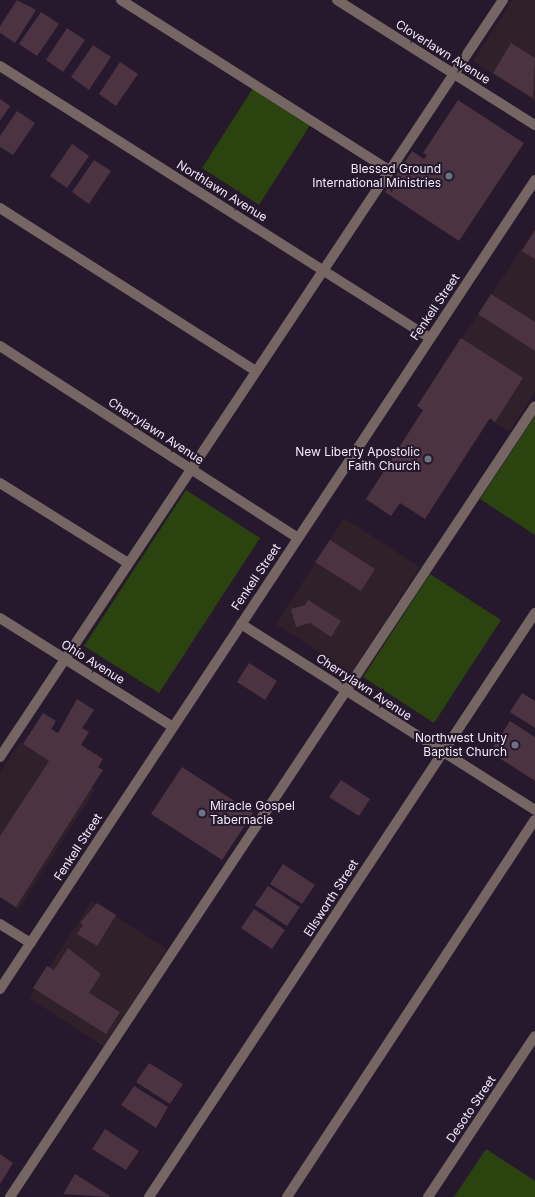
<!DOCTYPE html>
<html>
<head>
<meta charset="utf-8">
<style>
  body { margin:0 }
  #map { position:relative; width:535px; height:1197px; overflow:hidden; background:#26182d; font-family:Inter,sans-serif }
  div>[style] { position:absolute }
  .commercial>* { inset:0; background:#302029 }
  .green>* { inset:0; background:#2b440f }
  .building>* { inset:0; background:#4c3341 }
  .service>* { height:10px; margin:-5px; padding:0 5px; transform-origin:5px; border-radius:5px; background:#756664 }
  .minor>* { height:10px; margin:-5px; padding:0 5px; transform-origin:5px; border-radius:5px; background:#756664 }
  .tertiary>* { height:10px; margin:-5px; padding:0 5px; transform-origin:5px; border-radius:5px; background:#756664 }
  .dots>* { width:11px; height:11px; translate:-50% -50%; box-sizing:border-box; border:2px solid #26182d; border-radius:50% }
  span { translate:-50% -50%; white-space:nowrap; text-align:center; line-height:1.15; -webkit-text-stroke:4px #26182d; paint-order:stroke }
  .street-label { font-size:12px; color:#f3eaf8 }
  .poi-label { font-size:12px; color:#f3eaf8 }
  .right { translate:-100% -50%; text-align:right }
  .left { translate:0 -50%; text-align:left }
</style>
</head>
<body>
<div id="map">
  <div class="commercial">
    <div style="clip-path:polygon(512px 0,535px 0,535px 101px,473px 61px)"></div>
    <div style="clip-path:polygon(535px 229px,535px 392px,509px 432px,433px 382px)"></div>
    <div style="clip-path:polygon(344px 518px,420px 567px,351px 673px,276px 624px)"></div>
    <div style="clip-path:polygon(20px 742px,95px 790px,18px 910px,0 898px,0 773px)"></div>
    <div style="clip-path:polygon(92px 901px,167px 949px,104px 1047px,29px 998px)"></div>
  </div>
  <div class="green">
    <div style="clip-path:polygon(255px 85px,312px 122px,259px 205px,202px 168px)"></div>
    <div style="clip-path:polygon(535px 416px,535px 535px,480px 499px)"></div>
    <div style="clip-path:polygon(186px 490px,260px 538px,159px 693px,84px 646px)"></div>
    <div style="clip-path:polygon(430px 574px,501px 620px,434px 723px,363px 677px)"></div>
    <div style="clip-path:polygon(486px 1149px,535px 1181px,535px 1197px,454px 1197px)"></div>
  </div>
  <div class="building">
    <div style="clip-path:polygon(17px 0,36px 10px,15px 43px,0 33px,0 26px)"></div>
    <div style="clip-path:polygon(41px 12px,59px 24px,37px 56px,19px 44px)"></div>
    <div style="clip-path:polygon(67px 28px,85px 40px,63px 72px,46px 60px)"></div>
    <div style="clip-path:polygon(511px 43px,535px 58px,533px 98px,493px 73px)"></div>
    <div style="clip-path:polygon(93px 45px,111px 57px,89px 90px,71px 77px)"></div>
    <div style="clip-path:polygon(120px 62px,138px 74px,116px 106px,99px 94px)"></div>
    <div style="clip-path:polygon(0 99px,10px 106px,0 121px)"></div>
    <div style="clip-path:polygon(458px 100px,524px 143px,459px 241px,385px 192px,412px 151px,424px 159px,427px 155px,423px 153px)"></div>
    <div style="clip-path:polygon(17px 111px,35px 123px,13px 155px,0 147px,0 136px)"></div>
    <div style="clip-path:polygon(72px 144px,89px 156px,67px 188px,50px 176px)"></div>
    <div style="clip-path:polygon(94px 160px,111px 171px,89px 204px,72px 192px)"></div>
    <div style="clip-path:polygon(535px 230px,535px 259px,522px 251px)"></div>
    <div style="clip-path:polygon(491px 294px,535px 322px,535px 351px,478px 314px)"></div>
    <div style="clip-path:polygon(461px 338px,523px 378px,495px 422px,490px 418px,425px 519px,400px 503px,391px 516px,366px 499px,423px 410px,417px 406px)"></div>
    <div style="clip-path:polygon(330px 540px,375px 569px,361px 591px,315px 562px)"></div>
    <div style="clip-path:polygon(308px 600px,341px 621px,331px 637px,310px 623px,296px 627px,291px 609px,305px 605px)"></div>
    <div style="clip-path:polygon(249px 663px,277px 681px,265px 700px,237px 682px)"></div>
    <div style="clip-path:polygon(522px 693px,535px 701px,535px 728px,510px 712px)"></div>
    <div style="clip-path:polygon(77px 699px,94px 710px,82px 728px,89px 732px,81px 745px,103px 759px,98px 767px,103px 770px,16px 907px,0 897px,0 836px,49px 761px,23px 744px,43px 713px,56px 721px,51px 729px,58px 733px)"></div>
    <div style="clip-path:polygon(510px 721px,535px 737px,535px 781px,490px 752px)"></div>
    <div style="clip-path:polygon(182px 767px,253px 813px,222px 860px,151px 814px)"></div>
    <div style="clip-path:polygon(341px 780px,370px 799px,359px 816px,329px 797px)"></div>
    <div style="clip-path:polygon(283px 864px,315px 885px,302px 904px,270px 884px)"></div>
    <div style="clip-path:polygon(268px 886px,300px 907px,287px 926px,255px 905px)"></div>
    <div style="clip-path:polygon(97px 903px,116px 915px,97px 946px,77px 934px,83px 925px,80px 923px)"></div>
    <div style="clip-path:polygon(254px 909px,285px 930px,272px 949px,241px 928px)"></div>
    <div style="clip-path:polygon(68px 948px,101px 974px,89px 993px,120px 1012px,106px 1034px,33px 988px,47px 966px,54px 970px)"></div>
    <div style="clip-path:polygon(149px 1063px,183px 1084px,170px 1104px,136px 1082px)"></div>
    <div style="clip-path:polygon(134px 1086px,168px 1107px,156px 1128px,121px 1105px)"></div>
    <div style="clip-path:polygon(105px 1129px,139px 1151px,126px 1170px,92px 1149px)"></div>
    <div style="clip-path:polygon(0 1154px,13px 1163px,0 1184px)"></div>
    <div style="clip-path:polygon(75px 1174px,110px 1196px,109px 1197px,63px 1194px)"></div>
  </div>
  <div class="service">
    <div style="left:121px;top:0;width:319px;rotate:32.4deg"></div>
    <div style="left:0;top:208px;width:303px;rotate:32.5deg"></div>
    <div style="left:0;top:483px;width:151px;rotate:32deg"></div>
    <div style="left:0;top:757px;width:909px;rotate:-56.4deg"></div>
    <div style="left:10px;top:1197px;width:949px;rotate:-56.43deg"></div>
    <div style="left:287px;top:1197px;width:451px;rotate:-56.7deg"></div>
  </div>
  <div class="minor">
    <div style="left:337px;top:0;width:234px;rotate:32.3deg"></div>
    <div style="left:0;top:66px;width:509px;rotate:32.32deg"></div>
    <div style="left:0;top:346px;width:354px;rotate:32.8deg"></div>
    <div style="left:0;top:618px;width:204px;rotate:32.2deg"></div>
    <div style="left:241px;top:624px;width:348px;rotate:32.3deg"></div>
    <div style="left:0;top:924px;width:36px;rotate:32deg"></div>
    <div style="left:149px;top:1197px;width:700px;rotate:-56.54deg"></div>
    <div style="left:428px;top:1197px;width:193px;rotate:-56.4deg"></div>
  </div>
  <div class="tertiary">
    <div style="left:0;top:989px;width:970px;rotate:-56.52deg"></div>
  </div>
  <div class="dots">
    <div style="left:449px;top:176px;background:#6b7280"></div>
    <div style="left:428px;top:459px;background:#6b7280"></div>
    <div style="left:515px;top:745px;background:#6b7280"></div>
    <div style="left:202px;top:813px;background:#6b7280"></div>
  </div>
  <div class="street-label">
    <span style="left:443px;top:52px;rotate:32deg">Cloverlawn Avenue</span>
    <span style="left:222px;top:191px;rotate:32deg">Northlawn Avenue</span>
    <span style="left:435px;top:307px;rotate:-56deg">Fenkell Street</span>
    <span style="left:156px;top:431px;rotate:33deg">Cherrylawn Avenue</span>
    <span style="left:256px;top:577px;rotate:-56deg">Fenkell Street</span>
    <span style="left:93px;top:662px;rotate:32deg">Ohio Avenue</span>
    <span style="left:364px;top:687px;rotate:33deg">Cherrylawn Avenue</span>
    <span style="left:78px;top:847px;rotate:-57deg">Fenkell Street</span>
    <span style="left:331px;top:898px;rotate:-57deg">Ellsworth Street</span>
    <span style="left:471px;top:1109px;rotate:-56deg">Desoto Street</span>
  </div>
  <div class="poi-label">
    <span class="right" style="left:441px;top:176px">Blessed Ground<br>International Ministries</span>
    <span class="right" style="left:420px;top:459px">New Liberty Apostolic<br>Faith Church</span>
    <span class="right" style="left:507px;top:745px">Northwest Unity<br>Baptist Church</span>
    <span class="left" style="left:210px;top:813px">Miracle Gospel<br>Tabernacle</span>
  </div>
</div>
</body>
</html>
